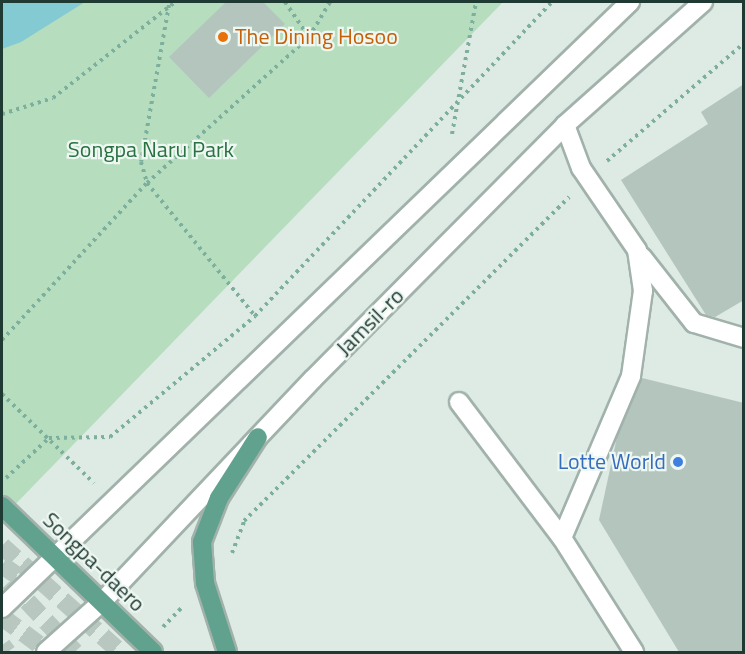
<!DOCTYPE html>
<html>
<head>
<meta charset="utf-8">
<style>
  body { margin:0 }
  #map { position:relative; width:745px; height:654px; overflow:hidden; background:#deeae4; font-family:"Titillium Web",sans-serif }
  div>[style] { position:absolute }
  .green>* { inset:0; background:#b6ddbe }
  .water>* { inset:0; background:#83cad2 }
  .building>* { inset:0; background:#b3c5bd }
  .minor-tunnel>* { height:18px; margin-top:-9px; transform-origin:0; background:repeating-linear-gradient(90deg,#b8c7c0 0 18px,transparent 0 27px) }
  .path>* { height:4px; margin-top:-2px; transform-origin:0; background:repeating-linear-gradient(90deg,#7daf9d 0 3px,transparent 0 7.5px) }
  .roads { filter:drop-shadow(2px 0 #a1b2ab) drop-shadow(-2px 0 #a1b2ab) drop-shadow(0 2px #a1b2ab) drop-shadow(0 -2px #a1b2ab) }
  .minor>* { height:18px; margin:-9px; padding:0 9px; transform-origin:9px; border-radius:9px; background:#fff }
  .major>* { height:18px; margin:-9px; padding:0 9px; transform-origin:9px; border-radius:9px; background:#61a28e }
  .dots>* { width:16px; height:16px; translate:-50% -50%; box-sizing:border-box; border:3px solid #eef7f2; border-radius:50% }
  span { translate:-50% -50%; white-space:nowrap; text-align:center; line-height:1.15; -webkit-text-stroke:4.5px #eef7f2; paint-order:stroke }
  .food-label { font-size:22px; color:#c56008 }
  .left { translate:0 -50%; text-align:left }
  .park-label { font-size:22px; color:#287241 }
  .street-label { font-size:22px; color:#1f3a32 }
  .shop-label { font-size:22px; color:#366cbe }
  .right { translate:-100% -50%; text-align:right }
  .frame { position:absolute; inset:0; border:3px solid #1f3a32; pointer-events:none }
</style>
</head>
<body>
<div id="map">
  <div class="green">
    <div style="clip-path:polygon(2px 2px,503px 2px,2px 518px)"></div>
  </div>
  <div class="water">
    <div style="clip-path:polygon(2px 2px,85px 2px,21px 42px,2px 49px)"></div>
  </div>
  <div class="building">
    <div style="clip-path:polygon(226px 2px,263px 2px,285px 24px,209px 98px,169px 57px)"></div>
    <div style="clip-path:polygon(744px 84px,744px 300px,715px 317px,706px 315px,621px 180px,708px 124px,701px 112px)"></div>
    <div style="clip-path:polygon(642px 378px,744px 403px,744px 652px,679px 652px,599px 520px,617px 437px)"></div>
  </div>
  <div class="minor-tunnel">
    <div style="left:2px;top:546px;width:159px;rotate:41.9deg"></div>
    <div style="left:2px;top:565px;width:38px;rotate:35deg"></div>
    <div style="left:9px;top:582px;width:96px;rotate:46.7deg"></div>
    <div style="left:2px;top:617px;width:59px;rotate:36.7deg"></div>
    <div style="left:2px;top:645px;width:9px;rotate:54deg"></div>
  </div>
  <div class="path">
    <div style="left:285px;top:2px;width:42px;rotate:55.6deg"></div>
    <div style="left:169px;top:5px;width:159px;rotate:100.1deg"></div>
    <div style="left:141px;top:162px;width:22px;rotate:74deg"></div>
    <div style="left:147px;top:183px;width:171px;rotate:50.9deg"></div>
    <div style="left:2px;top:114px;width:53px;rotate:-17.4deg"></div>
    <div style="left:53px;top:98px;width:155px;rotate:-38.2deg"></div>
    <div style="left:452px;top:134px;width:134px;rotate:-79.7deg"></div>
    <div style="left:607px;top:161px;width:181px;rotate:-40.7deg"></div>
    <div style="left:2px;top:340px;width:214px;rotate:-47.3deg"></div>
    <div style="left:147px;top:183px;width:218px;rotate:-42deg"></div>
    <div style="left:309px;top:37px;width:41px;rotate:-59deg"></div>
    <div style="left:2px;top:394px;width:128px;rotate:44.1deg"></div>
    <div style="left:6px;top:478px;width:59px;rotate:-42.9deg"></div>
    <div style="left:49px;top:438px;width:61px;rotate:-0.9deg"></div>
    <div style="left:110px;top:437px;width:189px;rotate:-39.8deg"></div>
    <div style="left:255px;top:316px;width:432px;rotate:-46.6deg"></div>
    <div style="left:232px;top:553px;width:34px;rotate:-69deg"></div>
    <div style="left:244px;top:521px;width:459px;rotate:-44.9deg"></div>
    <div style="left:163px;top:627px;width:29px;rotate:-46deg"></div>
  </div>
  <div class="roads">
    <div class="minor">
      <div style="left:642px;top:257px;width:84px;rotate:51.8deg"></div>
      <div style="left:694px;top:323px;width:52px;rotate:16.7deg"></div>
      <div style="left:459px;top:402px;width:171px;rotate:52.9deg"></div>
      <div style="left:562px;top:538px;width:135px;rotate:57.7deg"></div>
      <div style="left:562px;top:538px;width:176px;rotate:-66.9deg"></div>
      <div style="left:631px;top:376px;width:86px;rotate:-82deg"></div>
      <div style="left:643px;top:291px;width:41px;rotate:-98.3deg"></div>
      <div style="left:637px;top:250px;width:99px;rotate:-124.3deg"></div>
      <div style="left:581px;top:168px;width:46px;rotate:-110.4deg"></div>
      <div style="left:2px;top:608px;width:873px;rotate:-43.98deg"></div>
      <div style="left:46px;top:652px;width:75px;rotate:-41.8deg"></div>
      <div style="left:102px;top:602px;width:307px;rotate:-46.6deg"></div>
      <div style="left:313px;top:379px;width:358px;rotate:-45.2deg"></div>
      <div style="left:565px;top:125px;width:185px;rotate:-41.7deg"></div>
    </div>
    <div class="major">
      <div style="left:2px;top:506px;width:210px;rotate:44deg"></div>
      <div style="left:227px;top:652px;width:72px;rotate:-107.7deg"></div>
      <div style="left:205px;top:583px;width:41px;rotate:-94.2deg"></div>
      <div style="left:202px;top:542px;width:47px;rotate:-68.9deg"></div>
      <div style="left:219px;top:498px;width:72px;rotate:-57.4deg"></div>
    </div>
  </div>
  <div class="dots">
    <div style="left:223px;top:37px;background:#e8710a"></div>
    <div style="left:678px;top:462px;background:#3f7fe0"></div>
  </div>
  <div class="food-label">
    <span class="left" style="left:235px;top:37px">The Dining Hosoo</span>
  </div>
  <div class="park-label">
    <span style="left:151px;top:150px">Songpa Naru Park</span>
  </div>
  <div class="street-label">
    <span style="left:370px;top:322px;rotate:-45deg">Jamsil-ro</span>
    <span style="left:94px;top:562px;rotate:44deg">Songpa-daero</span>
  </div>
  <div class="shop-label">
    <span class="right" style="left:666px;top:462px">Lotte World</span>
  </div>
  <div class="frame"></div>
</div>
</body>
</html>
